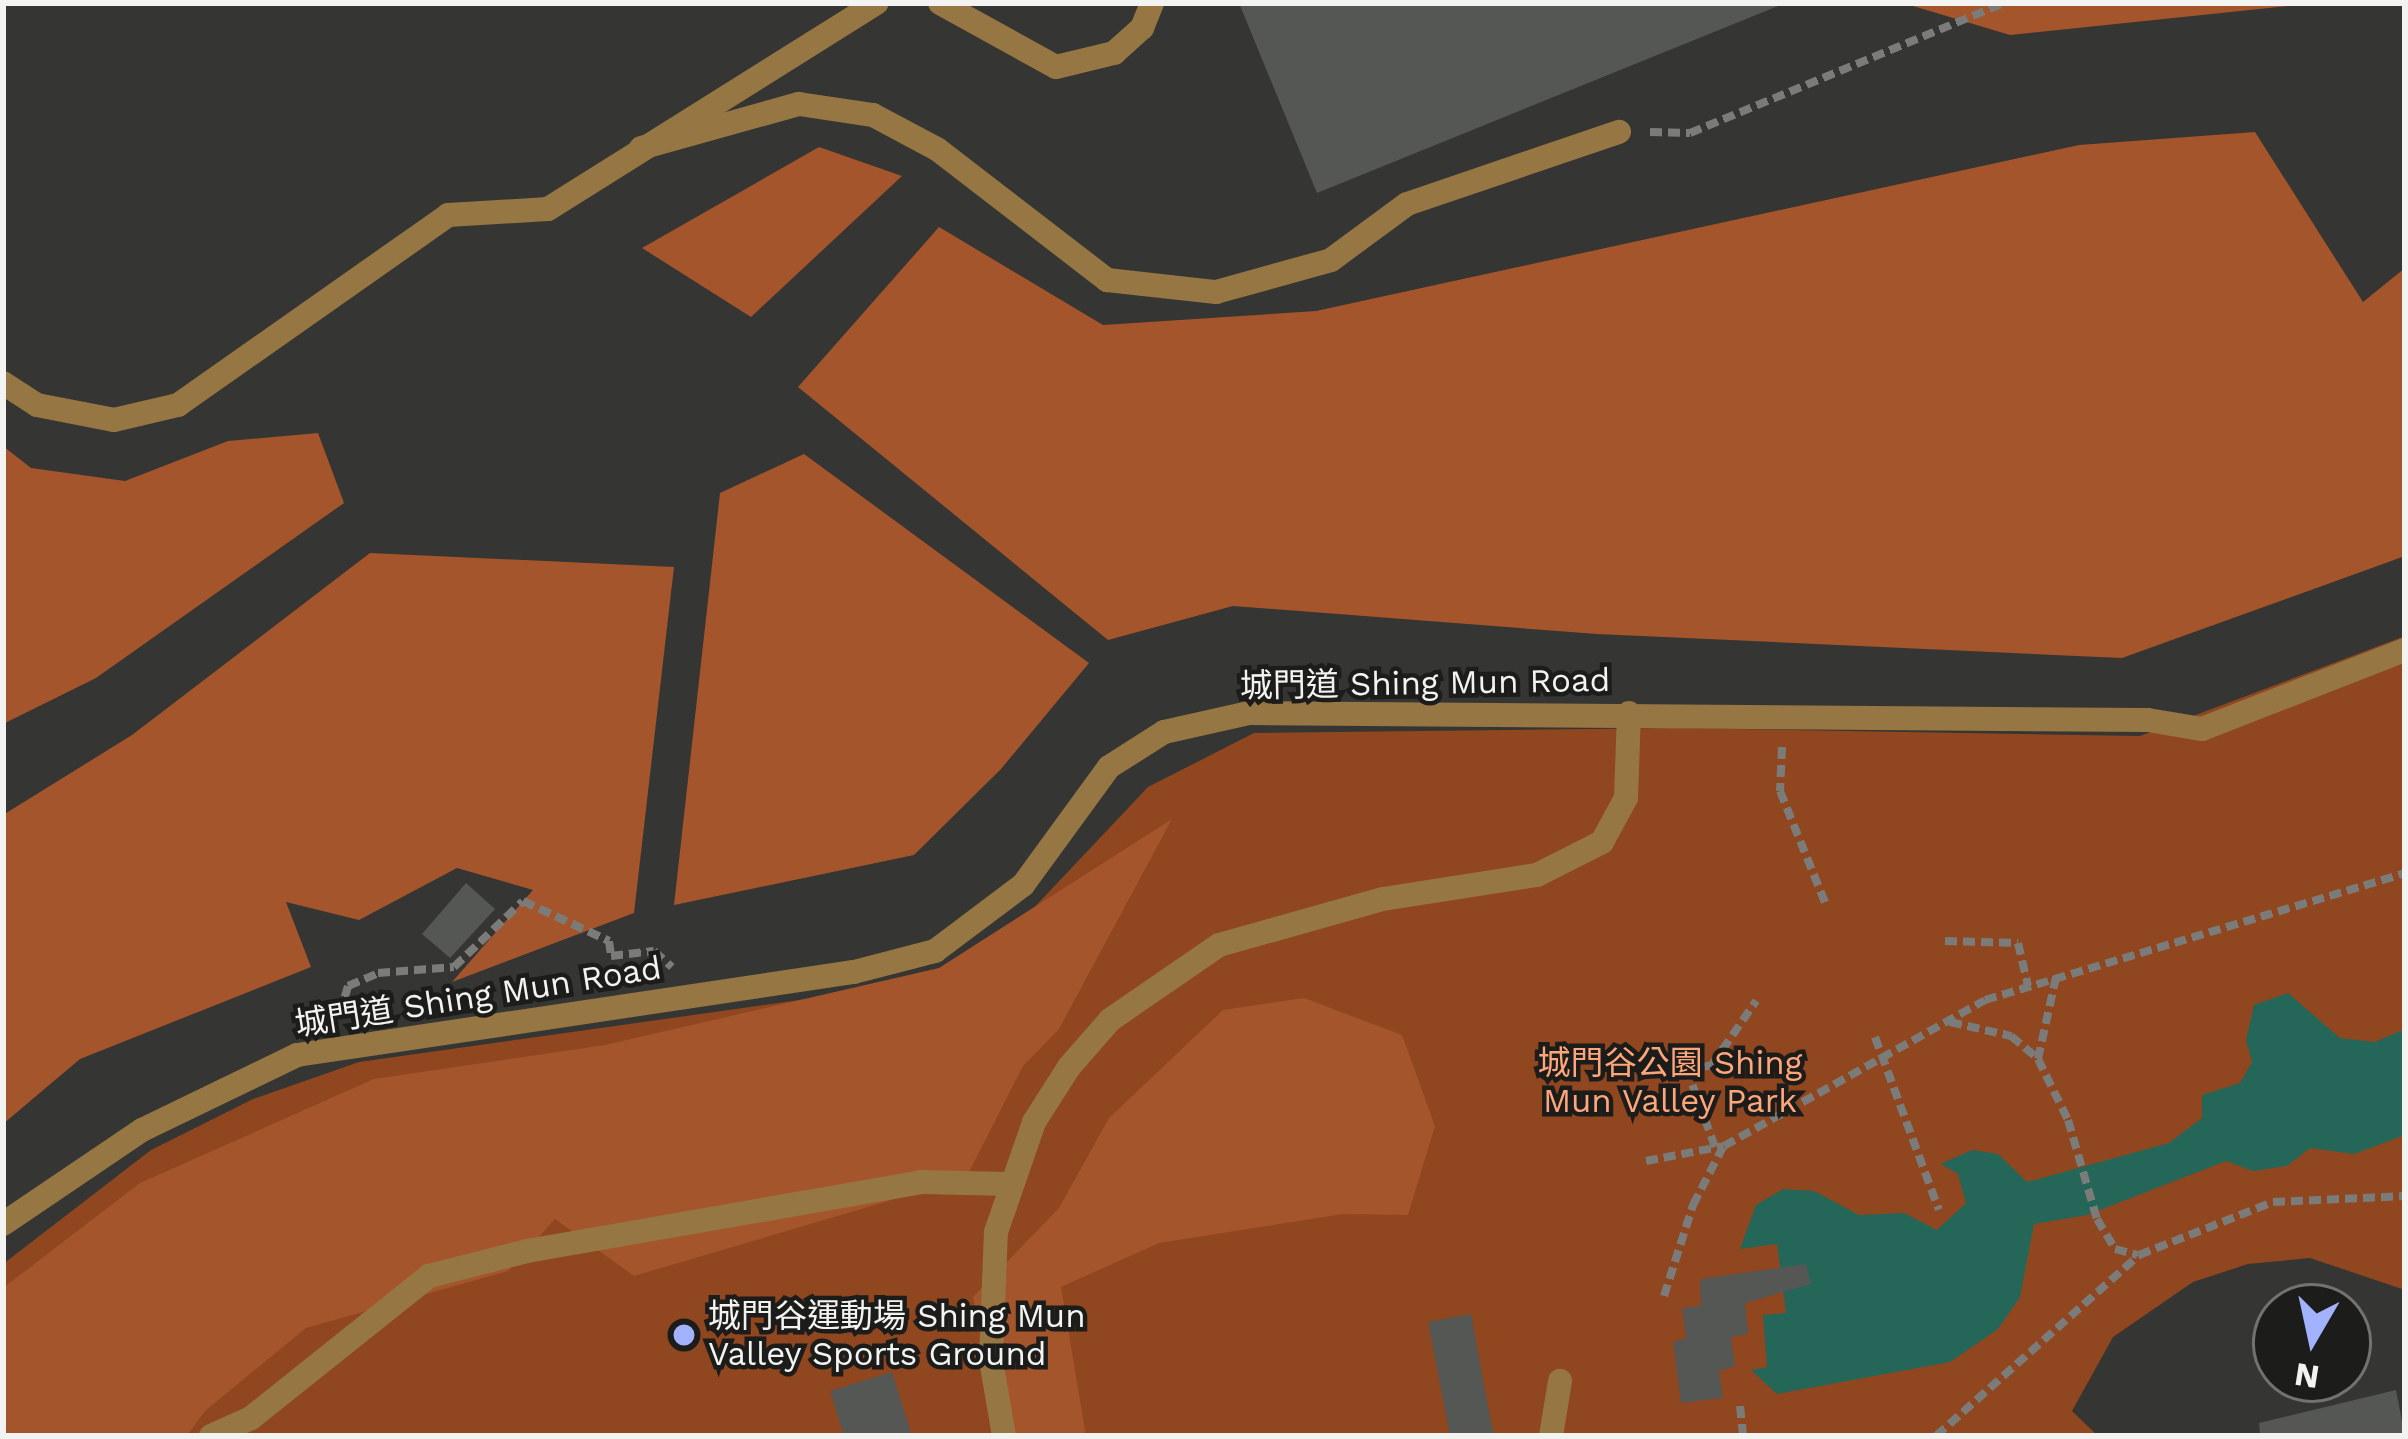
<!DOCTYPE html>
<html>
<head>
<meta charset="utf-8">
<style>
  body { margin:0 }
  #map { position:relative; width:2408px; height:1439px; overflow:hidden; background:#353533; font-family:"Work Sans","Noto Sans TC",sans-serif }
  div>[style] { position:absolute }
  .green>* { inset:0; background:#90461f }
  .forest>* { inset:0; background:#a4552b }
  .water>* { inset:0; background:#246759 }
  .building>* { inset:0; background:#555754 }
  .path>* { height:8px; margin-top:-4px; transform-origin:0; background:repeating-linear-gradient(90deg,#7b7b79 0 12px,transparent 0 18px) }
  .service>* { height:24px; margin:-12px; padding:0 12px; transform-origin:12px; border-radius:12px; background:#967642 }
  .minor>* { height:24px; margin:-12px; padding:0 12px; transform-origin:12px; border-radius:12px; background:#967642 }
  .dots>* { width:33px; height:33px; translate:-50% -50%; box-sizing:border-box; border:6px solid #1c1c1b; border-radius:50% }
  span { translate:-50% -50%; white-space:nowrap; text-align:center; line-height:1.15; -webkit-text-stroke:9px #1c1c1b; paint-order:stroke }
  .street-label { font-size:33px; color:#f3f3f1 }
  .park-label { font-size:33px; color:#fea67b }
  .poi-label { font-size:33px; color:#f3f3f1 }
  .left { translate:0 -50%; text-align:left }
  .frame { position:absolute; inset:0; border:6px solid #f3f3f1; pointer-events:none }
  .north { position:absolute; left:2252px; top:1283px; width:120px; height:120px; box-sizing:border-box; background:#1c1c1b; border:3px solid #727271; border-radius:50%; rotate:189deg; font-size:33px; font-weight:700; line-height:48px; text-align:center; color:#f3f3f1 }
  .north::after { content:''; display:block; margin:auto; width:42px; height:54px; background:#a2b2fd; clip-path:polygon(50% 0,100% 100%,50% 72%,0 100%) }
</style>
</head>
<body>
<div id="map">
  <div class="green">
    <div style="clip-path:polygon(2405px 636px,2405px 1290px,2310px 1258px,2248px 1264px,2193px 1282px,2113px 1337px,2072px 1411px,2098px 1436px,3px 1436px,3px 1264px,151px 1150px,253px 1099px,359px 1062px,935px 981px,994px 950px,1148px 787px,1254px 733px,1670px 728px,2140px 736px)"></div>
  </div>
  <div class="forest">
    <div style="clip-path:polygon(1903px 3px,2316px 3px,2010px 35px)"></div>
    <div style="clip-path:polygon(2255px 132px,2363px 302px,2405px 268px,2405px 556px,2122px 658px,1597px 634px,1233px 606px,1108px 640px,798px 387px,939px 227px,1103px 325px,1316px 311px,2079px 145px)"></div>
    <div style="clip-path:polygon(819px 147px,902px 176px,751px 317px,642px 248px)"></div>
    <div style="clip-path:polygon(318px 433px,344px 503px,96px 678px,3px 724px,3px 446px,31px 468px,125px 481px,228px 441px)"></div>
    <div style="clip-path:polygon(804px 454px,1089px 663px,1001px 769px,914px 855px,674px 905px,720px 493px)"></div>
    <div style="clip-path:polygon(370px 553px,674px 567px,634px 913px,452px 982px,533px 890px,457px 868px,359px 920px,286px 902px,311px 967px,80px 1059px,3px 1124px,3px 815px,132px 735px)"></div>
    <div style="clip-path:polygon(1172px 819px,1059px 1029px,1023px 1066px,966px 1178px,634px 1276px,555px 1219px,508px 1271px,306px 1328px,205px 1411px,187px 1436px,3px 1436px,3px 1288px,140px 1183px,374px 1079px,605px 1045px,939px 968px)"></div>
    <div style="clip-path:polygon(1304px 998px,1402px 1035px,1435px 1126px,1408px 1215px,1343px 1214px,1159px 1243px,1061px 1287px,1086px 1436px,999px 1436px,973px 1297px,1059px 1208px,1109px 1118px,1223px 1010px)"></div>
  </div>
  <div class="water">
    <div style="clip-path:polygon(2288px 993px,2340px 1038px,2375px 1042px,2405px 1029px,2405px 1135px,2354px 1154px,2310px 1148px,2287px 1166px,2253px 1171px,2226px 1161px,2087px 1215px,2034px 1224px,2020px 1297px,1998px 1329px,1950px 1362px,1777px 1394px,1751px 1370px,1767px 1367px,1763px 1315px,1786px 1313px,1777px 1244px,1740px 1249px,1756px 1205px,1783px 1189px,1814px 1191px,1859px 1215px,1904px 1213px,1937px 1230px,1966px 1203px,1958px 1174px,1941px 1164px,1972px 1150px,1998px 1154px,2027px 1182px,2169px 1143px,2202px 1118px,2202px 1095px,2240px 1083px,2252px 1062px,2246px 1040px,2254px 1005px)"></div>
  </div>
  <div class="building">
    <div style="clip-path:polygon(1239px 3px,1783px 3px,1783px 4px,1317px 193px)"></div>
    <div style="clip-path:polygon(466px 883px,495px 909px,450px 958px,422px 934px)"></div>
    <div style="clip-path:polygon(1806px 1264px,1811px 1284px,1745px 1303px,1748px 1334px,1731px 1337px,1735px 1366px,1719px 1371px,1723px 1398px,1681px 1403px,1673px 1342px,1686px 1338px,1682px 1308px,1701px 1306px,1700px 1279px)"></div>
    <div style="clip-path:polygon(1471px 1314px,1487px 1401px,1494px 1436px,1450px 1436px,1428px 1322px)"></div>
    <div style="clip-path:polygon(892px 1372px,912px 1436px,844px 1436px,830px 1391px)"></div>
    <div style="clip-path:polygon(2396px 1390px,2405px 1436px,2260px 1436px,2259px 1423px)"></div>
  </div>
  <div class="path">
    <div style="left:1650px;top:132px;width:40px;rotate:1.4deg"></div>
    <div style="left:1690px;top:133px;width:340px;rotate:-22.5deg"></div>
    <div style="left:1782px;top:747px;width:44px;rotate:92.6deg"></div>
    <div style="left:1780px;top:791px;width:123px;rotate:68deg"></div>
    <div style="left:1945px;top:941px;width:73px;rotate:1.6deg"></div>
    <div style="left:2018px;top:943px;width:44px;rotate:76.9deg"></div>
    <div style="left:340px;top:1014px;width:29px;rotate:-74deg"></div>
    <div style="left:348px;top:986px;width:33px;rotate:-23deg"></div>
    <div style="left:378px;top:973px;width:76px;rotate:-4.5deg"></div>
    <div style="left:454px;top:967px;width:95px;rotate:-43.7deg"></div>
    <div style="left:523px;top:901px;width:95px;rotate:24.9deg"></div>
    <div style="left:609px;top:941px;width:15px;rotate:82deg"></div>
    <div style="left:611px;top:956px;width:43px;rotate:-6.6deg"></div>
    <div style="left:654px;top:951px;width:24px;rotate:42deg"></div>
    <div style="left:1950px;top:1022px;width:63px;rotate:12.9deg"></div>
    <div style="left:2011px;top:1036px;width:35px;rotate:40deg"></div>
    <div style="left:2038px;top:1059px;width:68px;rotate:63.8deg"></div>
    <div style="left:2068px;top:1120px;width:103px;rotate:73.7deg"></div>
    <div style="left:2097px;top:1219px;width:35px;rotate:59deg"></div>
    <div style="left:2115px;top:1249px;width:23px;rotate:15deg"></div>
    <div style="left:1875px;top:1037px;width:184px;rotate:69.7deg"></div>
    <div style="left:2038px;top:1059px;width:84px;rotate:-77.6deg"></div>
    <div style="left:1715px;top:1147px;width:82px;rotate:-110deg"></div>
    <div style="left:1687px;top:1070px;width:25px;rotate:-11deg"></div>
    <div style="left:1712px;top:1065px;width:78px;rotate:-55.5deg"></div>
    <div style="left:1646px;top:1161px;width:79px;rotate:-10.9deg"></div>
    <div style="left:1724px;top:1146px;width:299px;rotate:-29.2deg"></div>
    <div style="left:1985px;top:1000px;width:439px;rotate:-16.8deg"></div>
    <div style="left:1664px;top:1296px;width:96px;rotate:-72.3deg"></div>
    <div style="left:1693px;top:1205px;width:65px;rotate:-62.7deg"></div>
    <div style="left:1740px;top:1406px;width:30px;rotate:84deg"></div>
    <div style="left:1936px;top:1436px;width:272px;rotate:-41.7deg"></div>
    <div style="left:2139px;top:1255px;width:144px;rotate:-21.6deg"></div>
    <div style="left:2273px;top:1202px;width:132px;rotate:-2.6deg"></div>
  </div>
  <div class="service">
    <div style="left:940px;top:3px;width:132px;rotate:28.9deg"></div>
    <div style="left:1056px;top:67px;width:60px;rotate:-13.6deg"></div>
    <div style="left:1114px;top:53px;width:38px;rotate:-42deg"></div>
    <div style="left:1142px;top:28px;width:27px;rotate:-68deg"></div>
    <div style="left:641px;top:148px;width:164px;rotate:-15.6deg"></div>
    <div style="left:799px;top:104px;width:75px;rotate:8.5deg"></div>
    <div style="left:873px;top:115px;width:72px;rotate:28deg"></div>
    <div style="left:937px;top:149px;width:215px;rotate:37.6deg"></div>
    <div style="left:1107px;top:280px;width:110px;rotate:6.3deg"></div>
    <div style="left:1216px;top:292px;width:119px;rotate:-15.5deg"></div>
    <div style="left:1331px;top:260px;width:94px;rotate:-36.4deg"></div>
    <div style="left:1407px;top:204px;width:224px;rotate:-18.8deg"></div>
    <div style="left:3px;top:383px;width:40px;rotate:32.9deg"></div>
    <div style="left:37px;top:405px;width:78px;rotate:11deg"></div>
    <div style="left:114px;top:420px;width:66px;rotate:-13.2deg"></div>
    <div style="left:178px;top:405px;width:330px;rotate:-35.1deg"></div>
    <div style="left:448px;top:215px;width:100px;rotate:-3.4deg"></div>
    <div style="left:548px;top:209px;width:388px;rotate:-32.1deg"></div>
    <div style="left:211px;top:1436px;width:44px;rotate:-24.2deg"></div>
    <div style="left:251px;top:1418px;width:228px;rotate:-38.6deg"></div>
    <div style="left:429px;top:1276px;width:101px;rotate:-14.3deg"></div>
    <div style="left:527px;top:1251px;width:400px;rotate:-9.9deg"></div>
    <div style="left:921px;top:1182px;width:88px;rotate:1.3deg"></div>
    <div style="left:1004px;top:1436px;width:77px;rotate:-99.7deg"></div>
    <div style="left:991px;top:1360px;width:128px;rotate:-87.8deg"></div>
    <div style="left:996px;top:1232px;width:116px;rotate:-70.9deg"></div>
    <div style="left:1034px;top:1122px;width:65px;rotate:-57.5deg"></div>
    <div style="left:1069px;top:1067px;width:62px;rotate:-48.9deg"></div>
    <div style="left:1110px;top:1020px;width:132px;rotate:-34.5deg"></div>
    <div style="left:1219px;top:945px;width:170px;rotate:-15.7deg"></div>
    <div style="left:1383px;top:899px;width:156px;rotate:-8.9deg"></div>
    <div style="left:1537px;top:875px;width:73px;rotate:-26.9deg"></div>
    <div style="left:1602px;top:842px;width:50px;rotate:-61.4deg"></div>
    <div style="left:1626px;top:798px;width:85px;rotate:-88deg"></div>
    <div style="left:1551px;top:1436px;width:56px;rotate:-80.7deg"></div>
  </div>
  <div class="minor">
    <div style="left:3px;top:1224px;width:168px;rotate:-34.1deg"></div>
    <div style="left:142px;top:1130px;width:172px;rotate:-25.8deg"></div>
    <div style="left:297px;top:1055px;width:563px;rotate:-8.48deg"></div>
    <div style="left:854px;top:972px;width:84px;rotate:-14.5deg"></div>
    <div style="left:935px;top:951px;width:110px;rotate:-36.9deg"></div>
    <div style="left:1023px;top:885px;width:146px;rotate:-53.9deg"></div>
    <div style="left:1109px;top:767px;width:65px;rotate:-32.5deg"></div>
    <div style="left:1164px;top:732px;width:87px;rotate:-12.6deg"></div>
    <div style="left:1249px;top:713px;width:899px;rotate:0.45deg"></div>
    <div style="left:2148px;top:720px;width:55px;rotate:9.5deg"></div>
    <div style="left:2202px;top:729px;width:218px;rotate:-21.3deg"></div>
  </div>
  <div class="dots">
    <div style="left:684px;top:1335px;background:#a2b2fd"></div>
  </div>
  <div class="street-label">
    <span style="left:1425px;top:683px;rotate:-1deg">城門道 Shing Mun Road</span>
    <span style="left:478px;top:996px;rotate:-9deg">城門道 Shing Mun Road</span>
  </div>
  <div class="park-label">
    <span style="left:1670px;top:1082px">城門谷公園 Shing<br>Mun Valley Park</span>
  </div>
  <div class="poi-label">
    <span class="left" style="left:708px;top:1335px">城門谷運動場 Shing Mun<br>Valley Sports Ground</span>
  </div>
  <div class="frame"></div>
  <div class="north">N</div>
</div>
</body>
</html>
